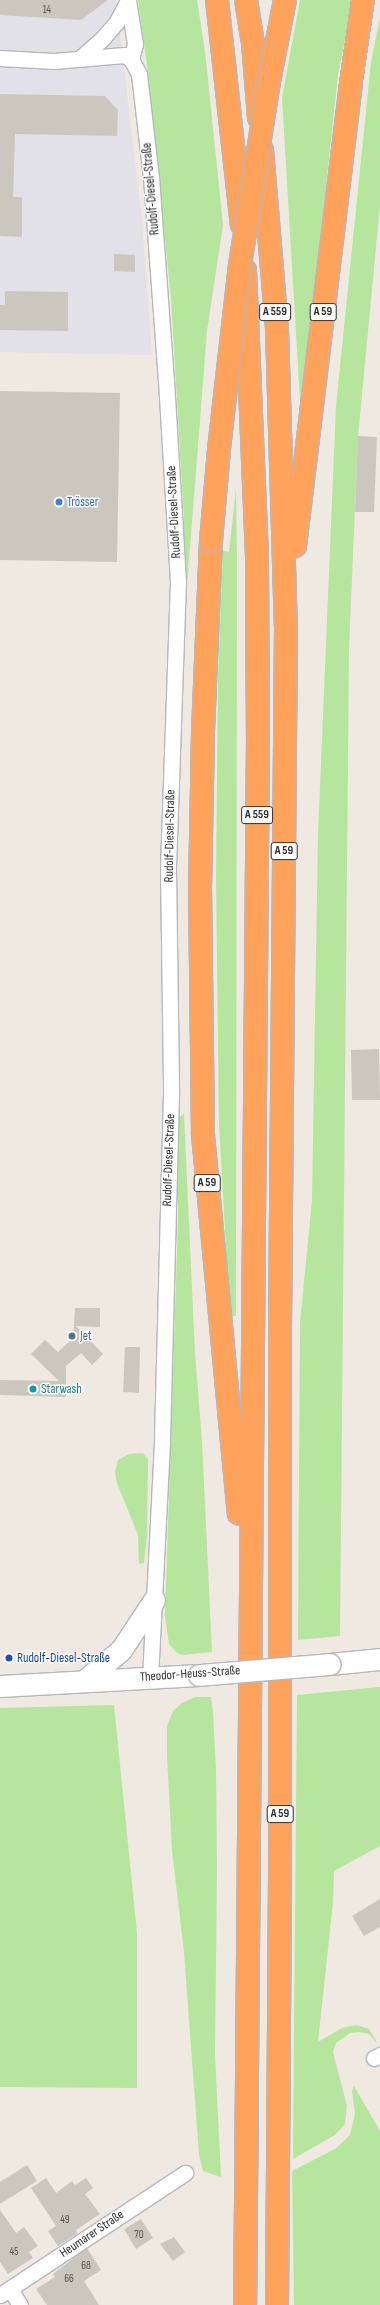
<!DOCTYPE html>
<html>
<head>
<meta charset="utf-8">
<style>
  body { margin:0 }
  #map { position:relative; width:380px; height:2305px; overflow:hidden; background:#efe9e1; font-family:"Sofia Sans Condensed",sans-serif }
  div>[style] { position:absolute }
  .industrial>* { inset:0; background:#e3e1e8 }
  .green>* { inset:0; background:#b6e59e }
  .building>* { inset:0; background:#cbc7bf }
  .roads { filter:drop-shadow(1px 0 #b4b7c1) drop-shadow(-1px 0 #b4b7c1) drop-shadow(0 1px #b4b7c1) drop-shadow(0 -1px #b4b7c1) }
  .minor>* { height:15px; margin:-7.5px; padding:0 7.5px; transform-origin:7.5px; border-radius:7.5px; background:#fff }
  .secondary>* { height:21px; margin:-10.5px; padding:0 10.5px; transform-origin:10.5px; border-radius:10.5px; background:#fff }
  .motorway>* { height:22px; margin:-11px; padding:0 11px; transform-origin:11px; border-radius:11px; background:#ffa35c }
  .bridges { filter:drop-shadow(1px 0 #b4b7c1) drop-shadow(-1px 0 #b4b7c1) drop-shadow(0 1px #b4b7c1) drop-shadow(0 -1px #b4b7c1) }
  .secondary-bridge>* { height:21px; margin:-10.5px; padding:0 10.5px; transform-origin:10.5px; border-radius:10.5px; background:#fff }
  .motorway-bridge>* { height:22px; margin:-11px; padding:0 11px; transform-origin:11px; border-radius:11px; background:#ffa35c }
  .dots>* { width:11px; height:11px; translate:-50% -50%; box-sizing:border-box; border:2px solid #fff; border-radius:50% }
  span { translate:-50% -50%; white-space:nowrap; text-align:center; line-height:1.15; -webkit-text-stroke:3px #fff; paint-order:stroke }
  .number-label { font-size:11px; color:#555452 }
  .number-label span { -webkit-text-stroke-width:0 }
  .shield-label span { padding:1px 3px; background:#fff; border:1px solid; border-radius:3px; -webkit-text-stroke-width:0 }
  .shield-label { font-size:12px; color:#2e2e2e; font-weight:700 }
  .street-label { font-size:13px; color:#2e2e2e }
  .shop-label { font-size:13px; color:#366cbe }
  .left { translate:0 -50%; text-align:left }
  .service-label { font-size:13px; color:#4e5e75 }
  .culture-label { font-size:13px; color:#0d838f }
  .transit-label { font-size:13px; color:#164399 }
</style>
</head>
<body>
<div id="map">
  <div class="industrial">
    <div style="clip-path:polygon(0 0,116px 0,142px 220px,152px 355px,0 352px)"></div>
  </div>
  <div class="green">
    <div style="clip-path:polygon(138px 0,197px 0,205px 51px,223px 225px,207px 331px,187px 586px,184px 575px,184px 518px,171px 298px,149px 80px)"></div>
    <div style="clip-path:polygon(300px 0,353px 0,338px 75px,301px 417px,282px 98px)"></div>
    <div style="clip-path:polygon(380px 18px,380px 205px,358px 437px,349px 648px,340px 1636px,298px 1640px,300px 1323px,312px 1200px,318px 834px,336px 406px,371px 62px)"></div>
    <div style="clip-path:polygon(236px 489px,237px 559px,236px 1316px,230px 1316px,219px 1125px,216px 878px,218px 675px,223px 551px,229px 552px)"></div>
    <div style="clip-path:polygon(184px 1114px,195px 1353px,202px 1441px,212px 1652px,183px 1655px,177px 1653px,169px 1644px,165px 1616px,178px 1222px,178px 1118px)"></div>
    <div style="clip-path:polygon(143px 1453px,148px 1460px,147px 1536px,144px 1563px,139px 1564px,138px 1535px,117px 1483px,115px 1472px,118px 1460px,129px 1454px)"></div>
    <div style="clip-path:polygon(380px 1687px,380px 1846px,334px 1871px,333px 1902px,318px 2042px,342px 2028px,357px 2025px,369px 2029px,378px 2044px,369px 2034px,359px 2032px,350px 2033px,336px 2043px,333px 2052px,347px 2106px,345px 2124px,335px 2135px,293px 2159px,297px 1695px)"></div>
    <div style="clip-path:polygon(195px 1697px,211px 1697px,213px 1712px,216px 1770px,217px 1868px,215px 2055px,221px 2177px,203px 2171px,199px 2155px,184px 1952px,172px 1850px,167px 1756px,167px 1726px,173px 1711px,182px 1703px)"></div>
    <div style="clip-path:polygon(114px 1705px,137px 1933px,137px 2088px,0 2087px,0 1708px)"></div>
    <div style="clip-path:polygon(354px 2086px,380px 2131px,380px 2305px,294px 2305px,292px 2171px,335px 2149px,350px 2135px,355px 2114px,352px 2091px)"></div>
  </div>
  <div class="building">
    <div style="clip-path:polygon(0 0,108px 0,81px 20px,0 15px)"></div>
    <div style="clip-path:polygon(0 94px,105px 96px,118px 110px,117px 136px,15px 134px,13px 197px,22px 197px,22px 237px,0 236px)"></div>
    <div style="clip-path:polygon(114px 254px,135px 255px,135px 272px,114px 271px)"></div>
    <div style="clip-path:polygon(5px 291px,68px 292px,68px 331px,0 330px,0 305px,5px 305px)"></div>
    <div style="clip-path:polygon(0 391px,120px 393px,117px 562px,0 560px)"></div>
    <div style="clip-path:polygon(358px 436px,377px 437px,374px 512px,355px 512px)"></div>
    <div style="clip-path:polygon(379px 1049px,380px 1100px,352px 1100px,351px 1050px)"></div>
    <div style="clip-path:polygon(75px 1308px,100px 1308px,100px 1327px,76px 1326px,103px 1354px,92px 1365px,81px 1353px,66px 1366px,66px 1397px,0 1395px,0 1380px,59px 1381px,31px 1354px,45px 1340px,58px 1352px,73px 1338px)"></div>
    <div style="clip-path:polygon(125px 1347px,140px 1347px,139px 1393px,123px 1392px)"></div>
    <div style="clip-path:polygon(380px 1899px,380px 1927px,364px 1936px,352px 1916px)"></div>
    <div style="clip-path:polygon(27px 2165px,37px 2181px,0 2204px,0 2182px)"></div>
    <div style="clip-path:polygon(46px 2178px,56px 2193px,72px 2181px,75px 2185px,86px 2178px,93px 2188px,85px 2194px,100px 2214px,76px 2230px,78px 2233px,58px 2246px,48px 2231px,56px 2226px,31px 2188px)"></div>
    <div style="clip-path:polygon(0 2210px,16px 2233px,24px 2227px,38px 2246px,29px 2252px,33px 2258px,8px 2274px,0 2262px)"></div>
    <div style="clip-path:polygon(141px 2219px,153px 2238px,136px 2249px,124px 2229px)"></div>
    <div style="clip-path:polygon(174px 2237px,185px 2252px,173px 2261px,160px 2244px)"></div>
    <div style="clip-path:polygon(87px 2248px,101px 2270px,84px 2281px,99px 2305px,47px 2305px,36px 2289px,55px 2277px,53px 2274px)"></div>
  </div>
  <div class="roads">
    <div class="minor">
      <div style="left:128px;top:0;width:45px;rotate:81deg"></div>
      <div style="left:135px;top:44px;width:16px;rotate:105deg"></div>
      <div style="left:0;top:58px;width:54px;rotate:3.2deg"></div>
      <div style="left:54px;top:61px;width:70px;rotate:-4.9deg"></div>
      <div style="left:124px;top:55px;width:8px;rotate:30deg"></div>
      <div style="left:131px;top:59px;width:17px;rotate:62deg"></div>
      <div style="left:139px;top:74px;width:104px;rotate:83.4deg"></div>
      <div style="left:151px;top:177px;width:204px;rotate:85.8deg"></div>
      <div style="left:166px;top:380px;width:201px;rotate:86.6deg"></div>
      <div style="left:178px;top:581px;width:288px;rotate:92deg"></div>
      <div style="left:168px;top:869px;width:225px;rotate:89.2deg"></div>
      <div style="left:171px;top:1094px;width:348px;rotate:91.5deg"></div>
      <div style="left:162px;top:1442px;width:235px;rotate:92.9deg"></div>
      <div style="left:79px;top:59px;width:29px;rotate:-41deg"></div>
      <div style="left:101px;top:40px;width:23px;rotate:-49deg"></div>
      <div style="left:116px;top:23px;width:26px;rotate:-62deg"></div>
      <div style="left:374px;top:2058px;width:7px;rotate:-27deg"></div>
      <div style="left:10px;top:2289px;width:19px;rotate:58deg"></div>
      <div style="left:0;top:2295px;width:222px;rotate:-33.4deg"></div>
    </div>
    <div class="secondary">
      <div style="left:330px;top:1664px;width:50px;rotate:-5.7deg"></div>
      <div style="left:84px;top:1681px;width:48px;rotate:-40deg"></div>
      <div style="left:121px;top:1650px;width:60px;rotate:-56.6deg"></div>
      <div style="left:0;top:1686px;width:199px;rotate:-3.2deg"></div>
    </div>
    <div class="motorway">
      <div style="left:217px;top:0;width:226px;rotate:83.7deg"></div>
      <div style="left:246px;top:0;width:44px;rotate:80.8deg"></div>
      <div style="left:253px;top:43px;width:75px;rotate:85.4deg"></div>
      <div style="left:262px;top:150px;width:180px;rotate:85.2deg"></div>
      <div style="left:277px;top:329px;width:296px;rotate:88.3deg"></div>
      <div style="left:286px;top:625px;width:697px;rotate:90.49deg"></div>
      <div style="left:280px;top:1322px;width:556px;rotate:90deg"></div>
      <div style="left:280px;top:1878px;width:427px;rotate:90.4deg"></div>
      <div style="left:245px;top:270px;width:286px;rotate:87.6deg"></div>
      <div style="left:257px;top:556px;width:180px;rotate:89.7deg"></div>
      <div style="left:258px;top:736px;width:1569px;rotate:90.47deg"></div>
      <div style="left:211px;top:541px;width:192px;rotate:92.4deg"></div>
      <div style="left:203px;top:733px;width:155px;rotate:91.1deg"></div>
      <div style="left:200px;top:888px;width:247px;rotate:89.3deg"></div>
      <div style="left:203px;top:1135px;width:380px;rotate:84.6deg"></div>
      <div style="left:295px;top:546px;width:460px;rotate:-83.1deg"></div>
      <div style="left:350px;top:89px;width:90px;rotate:-81.7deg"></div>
    </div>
  </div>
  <div class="bridges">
    <div class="secondary-bridge">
      <div style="left:199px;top:1675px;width:131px;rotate:-4.8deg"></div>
    </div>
    <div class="motorway-bridge">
      <div style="left:211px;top:541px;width:92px;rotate:-85deg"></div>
      <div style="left:219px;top:449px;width:185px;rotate:-83.5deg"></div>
      <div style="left:240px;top:265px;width:185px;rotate:-81deg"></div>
      <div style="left:269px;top:82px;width:84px;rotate:-79deg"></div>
    </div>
  </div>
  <div class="dots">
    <div style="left:59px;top:502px;background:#3f7fe0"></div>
    <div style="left:72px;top:1336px;background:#5c6f8a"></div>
    <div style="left:33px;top:1389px;background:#0f9aa8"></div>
    <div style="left:9px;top:1658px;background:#1a4fb4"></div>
  </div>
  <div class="number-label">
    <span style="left:47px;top:10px">14</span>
    <span style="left:65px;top:2220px">49</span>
    <span style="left:139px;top:2235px">70</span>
    <span style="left:14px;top:2252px">45</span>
    <span style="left:86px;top:2266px">68</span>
    <span style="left:69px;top:2279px">66</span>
  </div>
  <div class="shield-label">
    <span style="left:275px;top:312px">A 559</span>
    <span style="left:323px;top:312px">A 59</span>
    <span style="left:257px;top:815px">A 559</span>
    <span style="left:284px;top:851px">A 59</span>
    <span style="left:207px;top:1183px">A 59</span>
    <span style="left:280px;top:1814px">A 59</span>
  </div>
  <div class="street-label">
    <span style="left:151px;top:189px;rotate:-95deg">Rudolf-Diesel-Straße</span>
    <span style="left:174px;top:512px;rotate:-93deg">Rudolf-Diesel-Straße</span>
    <span style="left:170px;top:836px;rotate:-89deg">Rudolf-Diesel-Straße</span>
    <span style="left:169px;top:1160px;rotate:-88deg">Rudolf-Diesel-Straße</span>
    <span style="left:190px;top:1674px;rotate:-4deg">Theodor-Heuss-Straße</span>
    <span style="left:92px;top:2234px;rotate:-34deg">Heumarer Straße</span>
  </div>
  <div class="shop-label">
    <span class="left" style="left:67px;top:502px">Trösser</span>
  </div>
  <div class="service-label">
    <span class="left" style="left:80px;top:1336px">Jet</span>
  </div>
  <div class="culture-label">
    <span class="left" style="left:41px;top:1389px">Starwash</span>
  </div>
  <div class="transit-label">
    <span class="left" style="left:17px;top:1658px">Rudolf-Diesel-Straße</span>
  </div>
</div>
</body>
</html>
